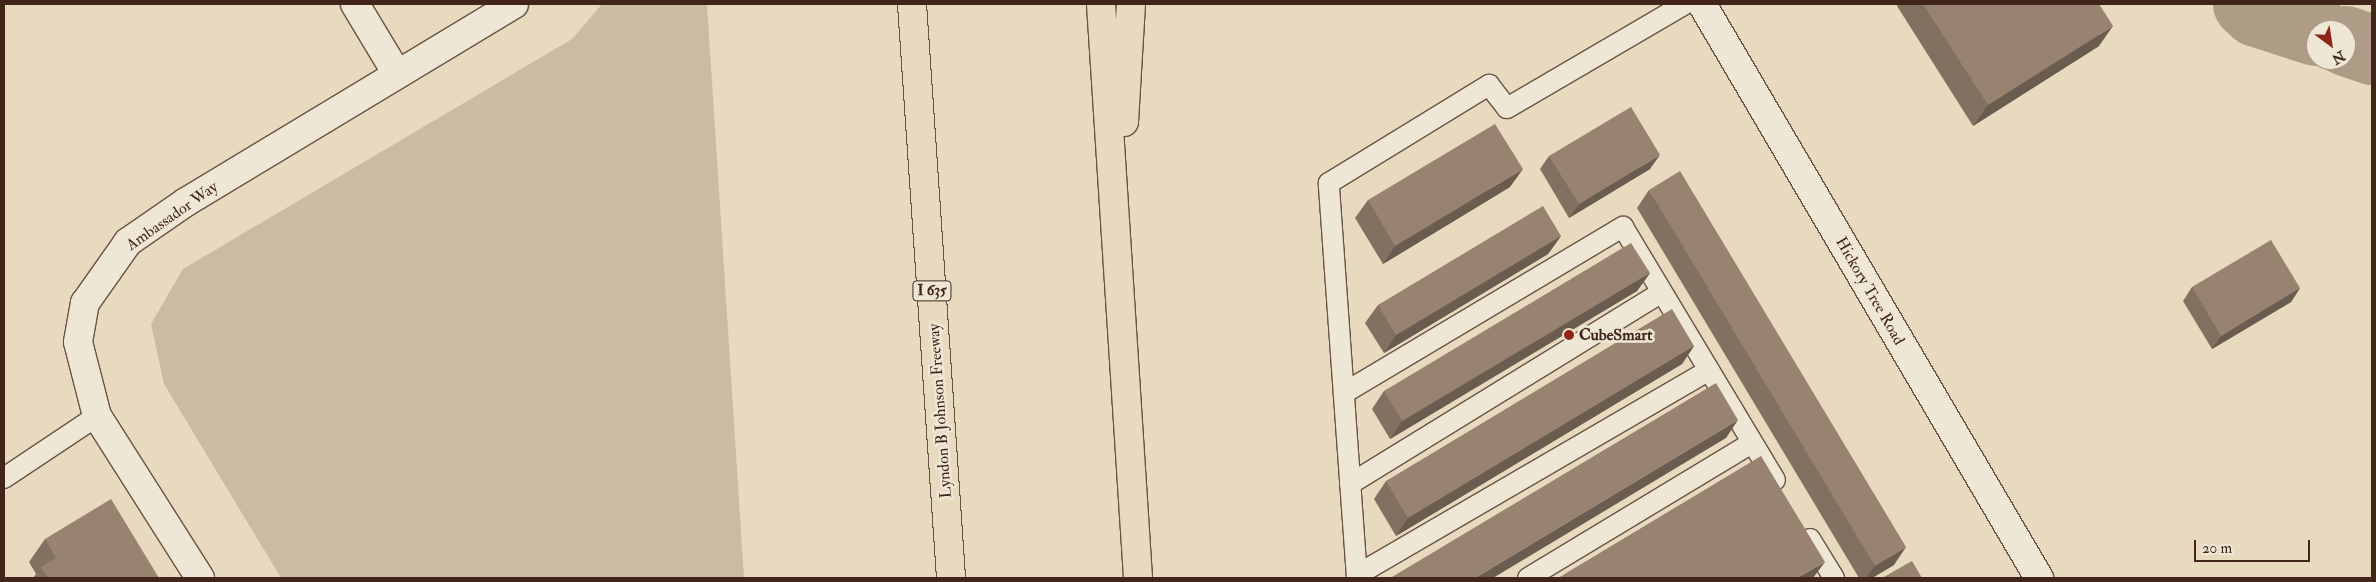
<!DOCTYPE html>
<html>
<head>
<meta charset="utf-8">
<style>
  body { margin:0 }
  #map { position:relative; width:2376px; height:582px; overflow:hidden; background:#e7dabf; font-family:"IM FELL Double Pica",serif }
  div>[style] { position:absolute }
  .green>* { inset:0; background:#cbbba3 }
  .river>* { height:70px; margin:-35px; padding:0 35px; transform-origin:35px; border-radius:35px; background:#af9c87 }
  .roads { filter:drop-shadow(1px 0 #6a5244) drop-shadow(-1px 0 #6a5244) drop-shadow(0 1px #6a5244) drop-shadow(0 -1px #6a5244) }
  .service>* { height:20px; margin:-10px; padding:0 10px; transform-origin:10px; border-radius:10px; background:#efe7d5 }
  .minor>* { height:28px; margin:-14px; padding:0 14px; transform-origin:14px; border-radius:14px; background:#efe7d5 }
  .tertiary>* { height:28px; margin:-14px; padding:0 14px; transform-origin:14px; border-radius:14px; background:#efe7d5 }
  .motorway>* { height:28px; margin:-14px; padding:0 14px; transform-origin:14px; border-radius:14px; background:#e7dabf }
  .wall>* { inset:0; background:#827160 }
  .shaded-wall>* { inset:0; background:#6a5c4e }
  .building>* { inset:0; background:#978370 }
  .dots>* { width:14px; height:14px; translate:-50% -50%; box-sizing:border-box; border:2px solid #efe7d5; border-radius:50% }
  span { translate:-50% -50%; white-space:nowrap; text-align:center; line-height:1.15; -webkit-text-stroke:5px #efe7d5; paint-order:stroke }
  .shield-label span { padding:1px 4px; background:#efe7d5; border:1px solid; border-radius:4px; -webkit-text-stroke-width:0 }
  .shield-label { font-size:15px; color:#41251b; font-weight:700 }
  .street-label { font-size:16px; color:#41251b }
  .poi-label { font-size:16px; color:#41251b; font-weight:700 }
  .left { translate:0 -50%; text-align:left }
  .frame { position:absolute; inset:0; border:5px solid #41251b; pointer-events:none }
  .north { position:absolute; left:2306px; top:20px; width:50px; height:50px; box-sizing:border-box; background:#efe7d5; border:1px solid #a9998b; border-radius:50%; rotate:149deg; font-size:14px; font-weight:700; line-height:20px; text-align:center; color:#41251b }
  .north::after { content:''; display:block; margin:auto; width:18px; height:22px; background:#8f2418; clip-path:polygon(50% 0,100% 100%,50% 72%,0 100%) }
  .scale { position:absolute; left:2194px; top:540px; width:116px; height:22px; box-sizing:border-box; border:2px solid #41251b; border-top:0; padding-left:6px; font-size:15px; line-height:18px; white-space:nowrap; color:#41251b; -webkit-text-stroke:4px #efe7d5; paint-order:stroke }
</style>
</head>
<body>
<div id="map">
  <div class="green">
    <div style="clip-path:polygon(602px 4px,707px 4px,744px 578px,281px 578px,164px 384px,151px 324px,183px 269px,572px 39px)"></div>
  </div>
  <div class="river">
    <div style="left:2248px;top:4px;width:12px;rotate:42deg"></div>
    <div style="left:2257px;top:12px;width:62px;rotate:17.9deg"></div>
    <div style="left:2346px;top:41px;width:28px;rotate:19deg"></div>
  </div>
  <div class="roads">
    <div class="service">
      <div style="left:1344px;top:393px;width:325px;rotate:-30.8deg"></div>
      <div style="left:1623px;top:227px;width:295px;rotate:59deg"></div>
      <div style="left:4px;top:478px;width:112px;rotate:-33.7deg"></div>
      <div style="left:1350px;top:484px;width:366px;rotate:-31.6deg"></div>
      <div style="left:1810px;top:539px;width:46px;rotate:58.4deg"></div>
      <div style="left:1357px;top:575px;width:407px;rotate:-30.2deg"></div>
      <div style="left:1357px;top:578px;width:396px;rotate:-94.1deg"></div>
      <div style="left:1329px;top:183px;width:188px;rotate:-31.5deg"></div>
      <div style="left:1489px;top:85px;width:29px;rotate:52deg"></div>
      <div style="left:1507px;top:108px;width:206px;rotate:-30.3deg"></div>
      <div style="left:1528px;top:578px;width:262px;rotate:-31.1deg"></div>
    </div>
    <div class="minor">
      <div style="left:355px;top:4px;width:82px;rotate:59deg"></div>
      <div style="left:200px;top:578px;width:192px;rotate:-122.4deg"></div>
      <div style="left:97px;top:416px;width:76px;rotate:-104.4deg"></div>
      <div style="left:78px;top:342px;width:40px;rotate:-80deg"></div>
      <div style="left:85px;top:303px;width:75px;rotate:-54.8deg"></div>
      <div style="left:128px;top:242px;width:70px;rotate:-34.6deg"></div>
      <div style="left:186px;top:202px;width:383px;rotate:-31.1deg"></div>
    </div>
    <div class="tertiary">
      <div style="left:1702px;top:4px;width:666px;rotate:59.58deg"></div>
    </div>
    <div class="motorway">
      <div style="left:912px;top:4px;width:575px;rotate:86.11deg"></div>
      <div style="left:1101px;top:4px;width:575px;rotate:86.31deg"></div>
      <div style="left:1124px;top:122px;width:118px;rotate:-86.6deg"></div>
    </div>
  </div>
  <div class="wall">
    <div style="clip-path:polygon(1899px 4px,2099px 4px,2099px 46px,1973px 126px,1897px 6px)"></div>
    <div style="clip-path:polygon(1549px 156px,1650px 169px,1569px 218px,1540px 169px)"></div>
    <div style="clip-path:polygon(1510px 187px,1383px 264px,1355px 218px,1368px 200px)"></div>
    <div style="clip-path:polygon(1649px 190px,1894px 565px,1872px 578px,1859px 578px,1637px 208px)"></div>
    <div style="clip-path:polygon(1561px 236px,1548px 254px,1384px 353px,1365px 323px,1378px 305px)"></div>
    <div style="clip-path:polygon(1650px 273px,1637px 291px,1390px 439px,1372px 409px,1384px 391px)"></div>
    <div style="clip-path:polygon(2192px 287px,2300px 288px,2291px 302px,2212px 349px,2183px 301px)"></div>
    <div style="clip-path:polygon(1694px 346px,1682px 364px,1396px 536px,1374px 499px,1386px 481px)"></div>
    <div style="clip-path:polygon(45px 539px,159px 578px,33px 578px,36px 574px,29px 562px)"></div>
  </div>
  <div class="shaded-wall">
    <div style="clip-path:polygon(2113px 26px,2099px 46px,1973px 126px,1988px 105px)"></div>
    <div style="clip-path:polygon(1660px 155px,1650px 169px,1569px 218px,1579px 204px)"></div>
    <div style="clip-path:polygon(1523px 169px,1510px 187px,1383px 264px,1395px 246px)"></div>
    <div style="clip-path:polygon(1561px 236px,1548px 254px,1384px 353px,1396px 335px)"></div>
    <div style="clip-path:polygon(1650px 273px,1637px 291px,1390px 439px,1402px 421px)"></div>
    <div style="clip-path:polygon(2300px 288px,2291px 302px,2212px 349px,2221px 336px)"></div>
    <div style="clip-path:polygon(1694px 346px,1682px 364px,1396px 536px,1408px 518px)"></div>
    <div style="clip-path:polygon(1738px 420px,1726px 438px,1493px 578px,1475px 578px)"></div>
    <div style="clip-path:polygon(1906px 547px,1894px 565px,1872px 578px,1866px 578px,1875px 566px)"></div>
    <div style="clip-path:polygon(1825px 562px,1813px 578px,1797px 578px)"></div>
  </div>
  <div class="building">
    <div style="clip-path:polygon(1923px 4px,2099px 4px,2113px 26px,1988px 105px)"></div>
    <div style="clip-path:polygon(1631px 107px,1660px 155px,1579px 204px,1549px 156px)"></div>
    <div style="clip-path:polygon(1495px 124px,1523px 169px,1395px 246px,1368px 200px)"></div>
    <div style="clip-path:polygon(1680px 171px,1906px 547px,1875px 566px,1649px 190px)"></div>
    <div style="clip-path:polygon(1543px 206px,1561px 236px,1396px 335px,1378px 305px)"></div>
    <div style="clip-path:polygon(2271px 240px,2300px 288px,2221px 336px,2192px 287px)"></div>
    <div style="clip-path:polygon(1631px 243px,1650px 273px,1402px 421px,1384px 391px)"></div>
    <div style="clip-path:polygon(1672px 309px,1694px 346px,1408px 518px,1386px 481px)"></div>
    <div style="clip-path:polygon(1716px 383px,1738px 420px,1475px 578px,1393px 578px,1392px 577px)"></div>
    <div style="clip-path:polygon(1761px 456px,1825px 562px,1797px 578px,1558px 578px)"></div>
    <div style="clip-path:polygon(111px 499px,159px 578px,48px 578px,41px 567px,56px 558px,45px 539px)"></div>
    <div style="clip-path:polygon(1912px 561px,1922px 578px,1882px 578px)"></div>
  </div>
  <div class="dots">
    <div style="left:1569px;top:335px;background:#8f2418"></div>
  </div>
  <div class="shield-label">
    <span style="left:932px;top:291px">I 635</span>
  </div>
  <div class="street-label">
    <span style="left:172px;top:216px;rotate:-35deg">Ambassador Way</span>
    <span style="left:1870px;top:291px;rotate:60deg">Hickory Tree Road</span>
    <span style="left:940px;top:411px;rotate:-94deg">Lyndon B Johnson Freeway</span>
  </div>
  <div class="poi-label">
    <span class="left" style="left:1579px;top:335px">CubeSmart</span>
  </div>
  <div class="frame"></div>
  <div class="north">N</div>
  <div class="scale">20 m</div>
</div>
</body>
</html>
